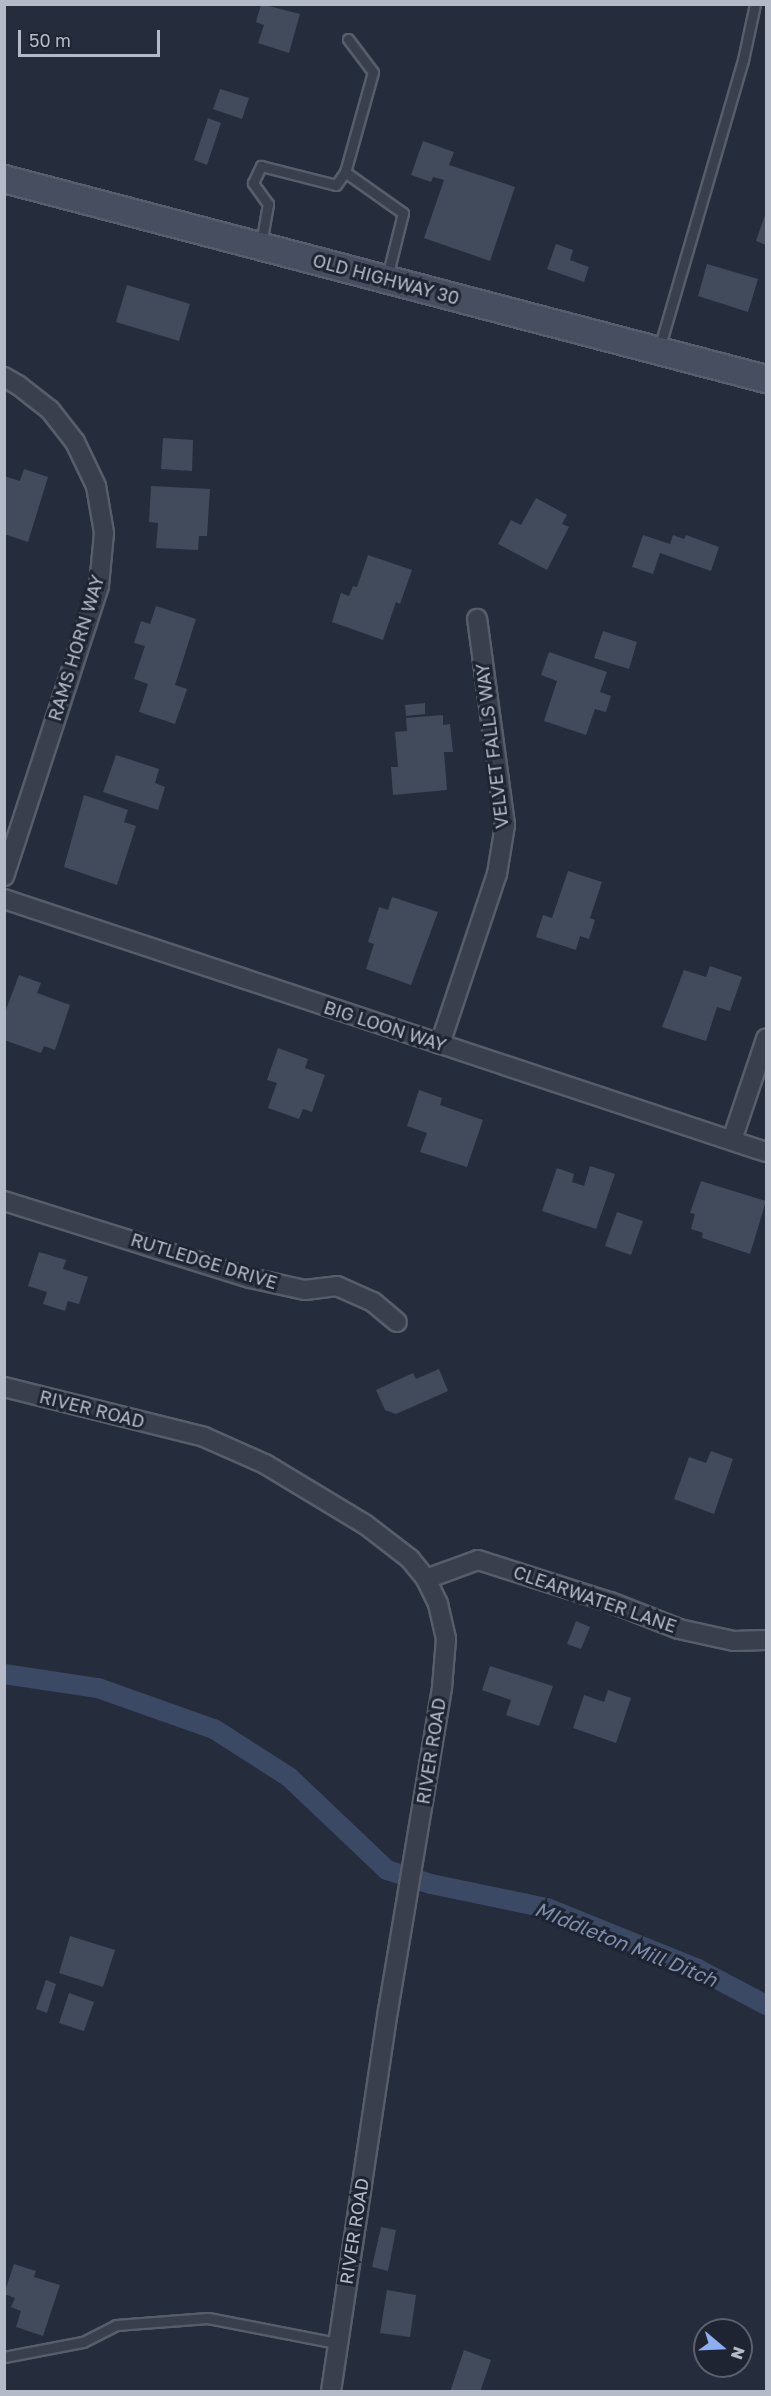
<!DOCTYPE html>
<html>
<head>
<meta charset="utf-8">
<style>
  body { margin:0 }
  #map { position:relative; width:771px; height:2396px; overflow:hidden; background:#252d3c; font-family:"Golos Text",sans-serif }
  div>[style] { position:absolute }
  .canal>* { height:20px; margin:-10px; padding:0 10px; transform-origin:10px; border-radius:10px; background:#3c4964 }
  .building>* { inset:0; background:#414b5b }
  .roads { filter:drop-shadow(2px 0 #575d6a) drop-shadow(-2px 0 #575d6a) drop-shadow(0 2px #575d6a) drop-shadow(0 -2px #575d6a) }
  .lane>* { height:9px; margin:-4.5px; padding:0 4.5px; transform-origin:4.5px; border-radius:4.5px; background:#393f4c }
  .street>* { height:18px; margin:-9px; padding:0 9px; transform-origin:9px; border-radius:9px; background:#393f4c }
  .secondary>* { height:26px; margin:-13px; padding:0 13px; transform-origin:13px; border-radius:13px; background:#474e5f }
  span { translate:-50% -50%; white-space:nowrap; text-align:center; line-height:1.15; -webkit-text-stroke:6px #1e2431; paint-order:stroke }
  .street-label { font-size:18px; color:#b4bac7 }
  .water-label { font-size:20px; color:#7e8ead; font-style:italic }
  .frame { position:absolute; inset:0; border:6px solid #b4bac7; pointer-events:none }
  .north { position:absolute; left:693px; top:2318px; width:60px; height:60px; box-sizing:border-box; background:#1e2431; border:2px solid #5a606d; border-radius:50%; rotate:109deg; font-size:16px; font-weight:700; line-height:24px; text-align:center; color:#b4bac7 }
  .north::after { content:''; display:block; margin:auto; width:21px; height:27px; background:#8fadf1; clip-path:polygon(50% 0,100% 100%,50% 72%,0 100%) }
  .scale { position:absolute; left:18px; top:30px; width:142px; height:27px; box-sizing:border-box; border:3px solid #b4bac7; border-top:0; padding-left:8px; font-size:18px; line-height:21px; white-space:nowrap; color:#b4bac7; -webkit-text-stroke:4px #1e2431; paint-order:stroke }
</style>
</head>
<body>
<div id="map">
  <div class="canal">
    <div style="left:4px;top:1674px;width:95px;rotate:8.5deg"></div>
    <div style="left:98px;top:1688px;width:123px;rotate:19.5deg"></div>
    <div style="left:214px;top:1729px;width:89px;rotate:32.6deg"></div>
    <div style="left:289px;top:1777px;width:135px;rotate:43.5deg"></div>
    <div style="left:387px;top:1870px;width:46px;rotate:17.7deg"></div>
    <div style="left:431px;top:1884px;width:118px;rotate:11.7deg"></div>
    <div style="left:547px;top:1908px;width:163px;rotate:22deg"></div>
    <div style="left:698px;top:1969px;width:77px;rotate:27.9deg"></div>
  </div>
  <div class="building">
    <div style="clip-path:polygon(261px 4px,300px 14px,289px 53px,258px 43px,264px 25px,256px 22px)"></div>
    <div style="clip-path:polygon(220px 89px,249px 98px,242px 119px,213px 109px)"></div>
    <div style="clip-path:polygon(208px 118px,221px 123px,207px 165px,194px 160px)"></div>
    <div style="clip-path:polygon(423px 141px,454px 152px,449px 165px,515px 187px,490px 261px,424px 238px,444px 180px,433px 177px,431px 182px,411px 175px)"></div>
    <div style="clip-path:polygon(766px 212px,766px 245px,756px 241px)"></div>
    <div style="clip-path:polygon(556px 244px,573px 250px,570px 260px,589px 267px,584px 282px,547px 269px)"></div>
    <div style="clip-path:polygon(707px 264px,758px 279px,748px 312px,698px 296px)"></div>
    <div style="clip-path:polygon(127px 285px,190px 304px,179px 341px,116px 322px)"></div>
    <div style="clip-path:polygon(163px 438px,193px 440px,192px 471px,161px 469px)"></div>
    <div style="clip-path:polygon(24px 469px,48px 477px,28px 542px,4px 534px,4px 476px,20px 481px)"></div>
    <div style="clip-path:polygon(151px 486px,210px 489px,207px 536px,199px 536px,198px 550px,156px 548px,158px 523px,149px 522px)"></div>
    <div style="clip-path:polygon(536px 498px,567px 515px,562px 524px,569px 527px,547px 570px,498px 544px,511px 520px,521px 525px)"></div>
    <div style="clip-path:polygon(643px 535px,670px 544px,673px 535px,684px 539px,686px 535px,719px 547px,711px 571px,660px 553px,653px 574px,632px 567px)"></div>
    <div style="clip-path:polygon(368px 555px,412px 570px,400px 604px,396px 602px,383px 640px,332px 622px,341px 593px,349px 596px,353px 586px,357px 587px)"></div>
    <div style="clip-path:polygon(156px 606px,196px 619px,175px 685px,187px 689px,175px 724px,139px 712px,148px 684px,134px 679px,145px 646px,134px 643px,141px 621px,150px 624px)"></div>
    <div style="clip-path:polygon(603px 631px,637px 642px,629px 669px,594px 658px)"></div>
    <div style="clip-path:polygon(549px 652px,607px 672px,600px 692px,611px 696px,606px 712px,595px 709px,586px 735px,544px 721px,557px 681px,541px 675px)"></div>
    <div style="clip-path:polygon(425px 703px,425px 714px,406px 716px,405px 705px)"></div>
    <div style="clip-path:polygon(443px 715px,443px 725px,450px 724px,453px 752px,444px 752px,447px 790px,393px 795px,391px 767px,398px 767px,395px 732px,407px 731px,406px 718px)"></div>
    <div style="clip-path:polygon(116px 755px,159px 769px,155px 783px,165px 787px,158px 810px,103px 792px)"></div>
    <div style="clip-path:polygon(84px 795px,128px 810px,124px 822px,136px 826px,117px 885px,64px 867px)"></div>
    <div style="clip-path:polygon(568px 871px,602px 882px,590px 918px,595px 920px,589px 939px,580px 936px,576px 950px,536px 937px,543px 915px,552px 918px)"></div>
    <div style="clip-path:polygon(392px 897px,438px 912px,411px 985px,366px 969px,374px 944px,368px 942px,379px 907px,388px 910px)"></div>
    <div style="clip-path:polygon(710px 966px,742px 977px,730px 1011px,717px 1007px,706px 1041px,662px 1027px,684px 970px,706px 977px)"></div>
    <div style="clip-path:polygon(19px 975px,41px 983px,37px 993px,70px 1005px,55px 1050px,44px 1046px,41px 1053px,4px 1040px,4px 1015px)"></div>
    <div style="clip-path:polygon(278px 1048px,308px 1059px,305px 1068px,325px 1075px,312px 1112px,303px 1109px,299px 1119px,268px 1108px,277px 1083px,267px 1080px)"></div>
    <div style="clip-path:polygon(419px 1090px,442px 1098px,440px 1105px,483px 1120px,467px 1167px,420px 1152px,427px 1133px,407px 1126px)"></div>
    <div style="clip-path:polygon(590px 1166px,615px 1174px,596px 1229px,542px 1211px,557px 1168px,574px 1174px,572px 1182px,584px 1186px)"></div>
    <div style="clip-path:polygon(701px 1181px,766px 1201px,750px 1254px,702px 1238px,703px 1233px,691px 1229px,695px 1214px,690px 1213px)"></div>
    <div style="clip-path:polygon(617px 1212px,643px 1221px,631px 1255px,605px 1246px)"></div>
    <div style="clip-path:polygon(39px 1252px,66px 1260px,63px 1269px,88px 1277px,79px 1304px,68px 1301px,65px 1311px,43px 1304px,47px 1292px,28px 1286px)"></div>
    <div style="clip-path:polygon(439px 1369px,448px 1391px,396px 1414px,385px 1410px,376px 1390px,413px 1373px,416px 1379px)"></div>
    <div style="clip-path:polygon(711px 1451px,733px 1459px,714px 1514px,674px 1499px,689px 1457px,706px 1463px)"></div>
    <div style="clip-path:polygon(576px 1621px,590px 1627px,581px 1649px,567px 1644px)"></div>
    <div style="clip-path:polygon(490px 1666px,553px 1686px,539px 1726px,506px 1715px,511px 1700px,482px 1690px)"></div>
    <div style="clip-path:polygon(608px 1690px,631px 1698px,616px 1743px,573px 1728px,584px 1695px,604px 1702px)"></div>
    <div style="clip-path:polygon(70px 1936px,115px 1950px,103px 1987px,59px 1973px)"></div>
    <div style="clip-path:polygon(46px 1980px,56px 1984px,47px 2013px,36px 2009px)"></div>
    <div style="clip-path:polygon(69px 1993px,94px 2002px,84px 2031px,59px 2023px)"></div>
    <div style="clip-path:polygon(381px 2227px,396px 2230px,388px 2271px,372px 2267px)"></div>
    <div style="clip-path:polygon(14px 2264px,36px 2271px,34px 2277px,60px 2285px,43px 2336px,16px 2327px,21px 2311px,11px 2307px,15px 2298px,4px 2294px)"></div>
    <div style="clip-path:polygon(387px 2290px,416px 2295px,410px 2337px,380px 2333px)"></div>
    <div style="clip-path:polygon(464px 2350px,491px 2360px,480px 2392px,450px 2392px)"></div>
  </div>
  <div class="roads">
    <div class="lane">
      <div style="left:348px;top:39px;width:41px;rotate:52.9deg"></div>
      <div style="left:373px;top:72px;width:104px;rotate:105.6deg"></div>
      <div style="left:345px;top:172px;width:71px;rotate:35.3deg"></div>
      <div style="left:403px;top:213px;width:66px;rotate:104deg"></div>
      <div style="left:261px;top:244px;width:41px;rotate:-80.1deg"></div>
      <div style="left:268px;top:204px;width:26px;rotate:-126deg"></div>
      <div style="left:253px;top:183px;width:19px;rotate:-65deg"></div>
      <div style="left:261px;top:166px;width:77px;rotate:14.2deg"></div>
      <div style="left:336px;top:185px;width:16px;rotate:-55deg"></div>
      <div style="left:659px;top:349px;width:301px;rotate:-73.8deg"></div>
      <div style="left:743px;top:60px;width:57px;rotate:-77.9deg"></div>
      <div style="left:4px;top:2357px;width:80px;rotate:-10.8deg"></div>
      <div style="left:83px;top:2342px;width:37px;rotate:-27deg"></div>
      <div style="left:116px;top:2325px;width:92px;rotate:-4.4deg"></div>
      <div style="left:208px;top:2318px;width:131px;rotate:11deg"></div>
    </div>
    <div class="street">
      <div style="left:4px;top:377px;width:16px;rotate:30deg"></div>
      <div style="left:18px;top:385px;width:41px;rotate:38deg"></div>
      <div style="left:50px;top:410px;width:41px;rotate:52deg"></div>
      <div style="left:75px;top:442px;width:49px;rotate:64.5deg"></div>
      <div style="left:96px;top:486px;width:48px;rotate:80.3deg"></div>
      <div style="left:104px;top:533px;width:53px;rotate:95.4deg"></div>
      <div style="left:99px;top:586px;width:305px;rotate:108.1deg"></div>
      <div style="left:4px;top:899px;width:803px;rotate:18.37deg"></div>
      <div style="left:440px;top:1044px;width:179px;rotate:-71.5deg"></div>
      <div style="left:497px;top:874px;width:50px;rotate:-80.7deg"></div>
      <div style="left:505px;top:825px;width:208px;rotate:-97.7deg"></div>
      <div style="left:732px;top:1140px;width:107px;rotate:-71.4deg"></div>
      <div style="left:4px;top:1201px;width:258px;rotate:17.4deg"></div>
      <div style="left:250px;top:1278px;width:56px;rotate:12.3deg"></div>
      <div style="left:305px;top:1290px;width:32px;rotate:-7deg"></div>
      <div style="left:337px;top:1286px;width:39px;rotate:24deg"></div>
      <div style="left:373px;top:1302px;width:31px;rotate:40deg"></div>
      <div style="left:4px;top:1387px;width:206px;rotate:14deg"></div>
      <div style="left:204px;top:1437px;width:67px;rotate:23.9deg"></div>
      <div style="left:265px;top:1464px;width:118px;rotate:31.1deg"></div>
      <div style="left:366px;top:1525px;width:56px;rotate:37.7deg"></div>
      <div style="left:410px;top:1559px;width:26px;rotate:51deg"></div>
      <div style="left:426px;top:1579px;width:28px;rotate:64deg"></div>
      <div style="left:438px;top:1604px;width:36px;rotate:77deg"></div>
      <div style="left:446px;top:1639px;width:49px;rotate:94.7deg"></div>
      <div style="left:442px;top:1688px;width:326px;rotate:99.5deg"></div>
      <div style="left:388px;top:2010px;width:386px;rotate:98.5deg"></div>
      <div style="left:426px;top:1579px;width:55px;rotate:-20.1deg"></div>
      <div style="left:478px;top:1560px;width:139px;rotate:17.7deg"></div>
      <div style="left:610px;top:1602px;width:74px;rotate:21.4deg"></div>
      <div style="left:679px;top:1629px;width:56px;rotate:12.3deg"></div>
      <div style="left:734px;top:1641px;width:32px;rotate:-2deg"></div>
    </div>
    <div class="secondary">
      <div style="left:4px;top:179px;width:788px;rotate:14.71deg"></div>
    </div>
  </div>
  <div class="street-label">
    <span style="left:386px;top:279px;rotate:15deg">OLD HIGHWAY 30</span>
    <span style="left:76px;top:648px;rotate:-73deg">RAMS HORN WAY</span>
    <span style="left:492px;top:746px;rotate:-97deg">VELVET FALLS WAY</span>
    <span style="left:385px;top:1026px;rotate:18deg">BIG LOON WAY</span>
    <span style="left:204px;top:1261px;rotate:17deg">RUTLEDGE DRIVE</span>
    <span style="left:92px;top:1409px;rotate:14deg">RIVER ROAD</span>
    <span style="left:595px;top:1599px;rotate:19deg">CLEARWATER LANE</span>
    <span style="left:431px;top:1751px;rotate:-81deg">RIVER ROAD</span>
    <span style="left:354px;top:2231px;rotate:-81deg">RIVER ROAD</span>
  </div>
  <div class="water-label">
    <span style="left:626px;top:1944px;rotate:22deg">MIddleton Mill Ditch</span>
  </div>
  <div class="frame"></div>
  <div class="north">N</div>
  <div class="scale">50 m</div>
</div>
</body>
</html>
